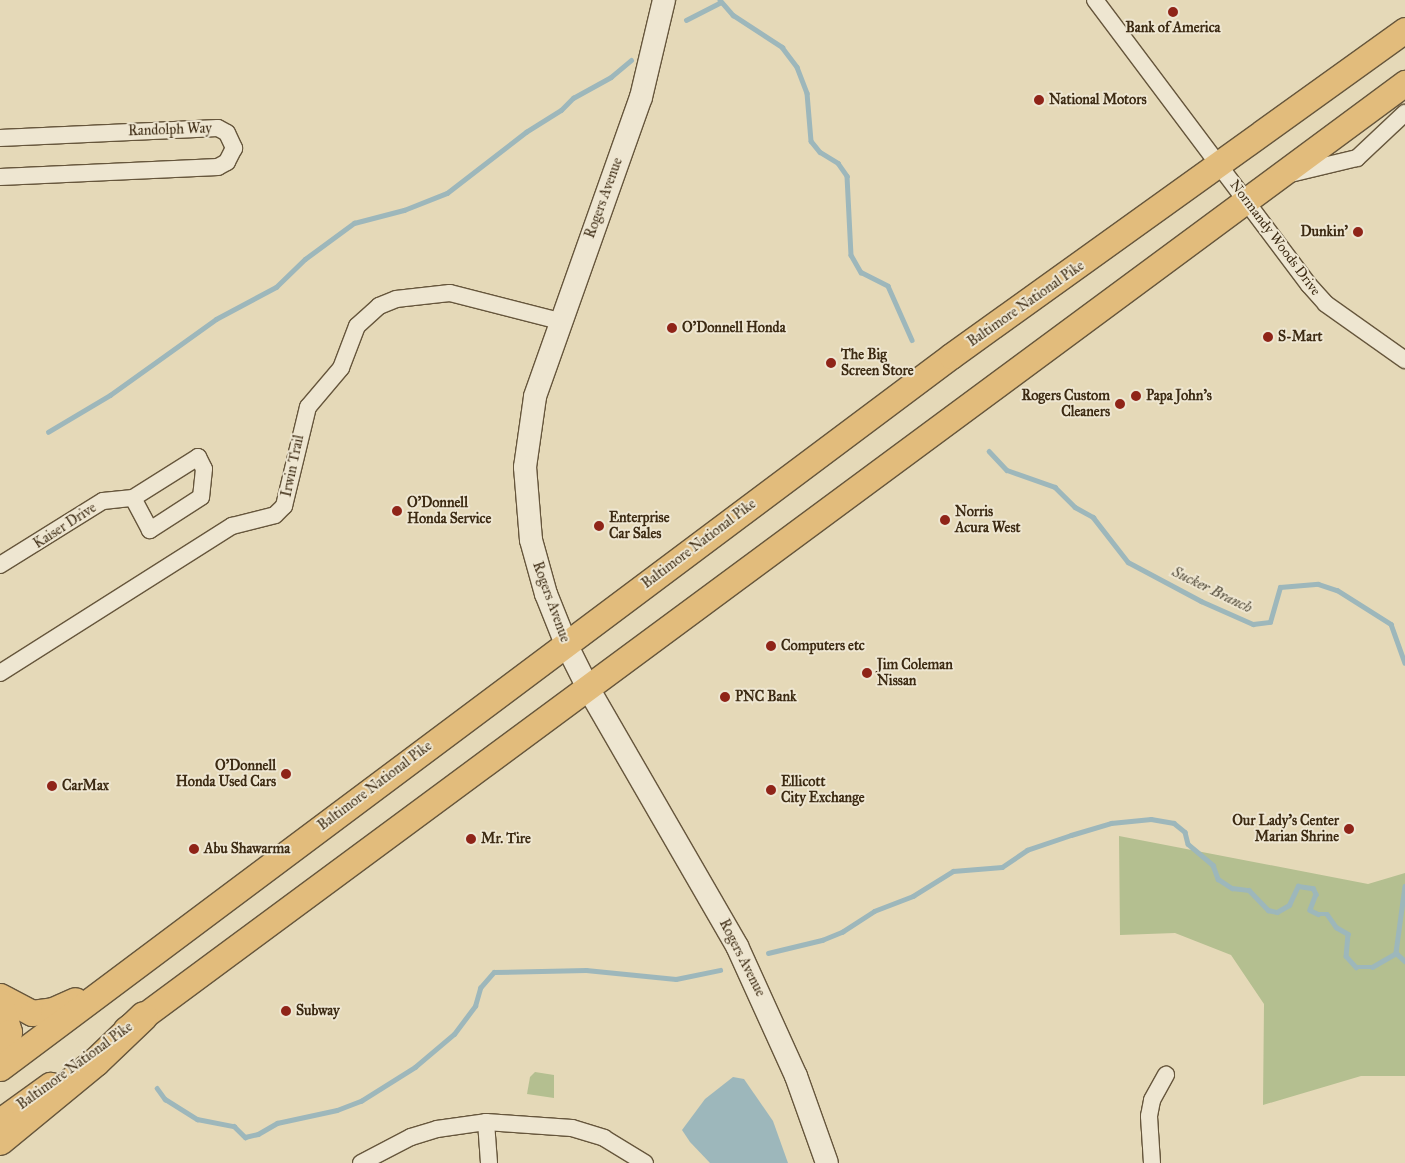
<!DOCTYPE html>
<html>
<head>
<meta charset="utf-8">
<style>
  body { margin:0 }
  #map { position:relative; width:1405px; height:1163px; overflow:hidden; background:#e5d9b8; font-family:"IM FELL Great Primer",serif }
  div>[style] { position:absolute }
  .green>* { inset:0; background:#b4bf90 }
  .water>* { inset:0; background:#9db7bb }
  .stream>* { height:4.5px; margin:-2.25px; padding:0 2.25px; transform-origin:2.25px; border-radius:2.25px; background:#9db7bb }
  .roads { filter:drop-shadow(1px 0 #66563c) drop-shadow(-1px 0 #66563c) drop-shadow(0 1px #66563c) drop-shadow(0 -1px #66563c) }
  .street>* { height:16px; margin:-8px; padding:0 8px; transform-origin:8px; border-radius:8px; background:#eee6d1 }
  .secondary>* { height:22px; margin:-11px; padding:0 11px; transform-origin:11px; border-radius:11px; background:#eee6d1 }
  .primary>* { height:25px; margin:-12.5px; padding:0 12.5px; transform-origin:12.5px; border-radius:12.5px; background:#e2bc7c }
  .highway>* { height:28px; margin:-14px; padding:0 14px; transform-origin:14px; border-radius:14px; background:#e2bc7c }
  .dots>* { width:14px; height:14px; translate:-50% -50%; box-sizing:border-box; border:2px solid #eee6d1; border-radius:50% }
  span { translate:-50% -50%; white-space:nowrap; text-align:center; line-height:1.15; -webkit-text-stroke:4px #eee6d1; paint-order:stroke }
  .poi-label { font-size:14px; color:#3c2a12; font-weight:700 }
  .left { translate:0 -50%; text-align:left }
  .right { translate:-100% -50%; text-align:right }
  .street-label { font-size:14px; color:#3c2a12 }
  .water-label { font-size:15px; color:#544d3c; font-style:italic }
</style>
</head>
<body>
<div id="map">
  <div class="green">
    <div style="clip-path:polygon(1119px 836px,1368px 884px,1405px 873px,1405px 1076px,1361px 1076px,1263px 1105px,1264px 1004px,1231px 955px,1175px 933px,1120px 935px)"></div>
    <div style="clip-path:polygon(535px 1072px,554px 1075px,554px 1098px,527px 1094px,530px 1077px)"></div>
  </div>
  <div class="water">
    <div style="clip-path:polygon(733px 1077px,744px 1079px,773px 1121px,788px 1163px,710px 1163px,690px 1142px,682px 1130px,705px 1099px)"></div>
  </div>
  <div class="stream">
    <div style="left:720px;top:0;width:20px;rotate:49deg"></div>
    <div style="left:733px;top:15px;width:59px;rotate:33.1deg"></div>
    <div style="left:782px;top:47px;width:25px;rotate:53deg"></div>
    <div style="left:797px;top:67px;width:28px;rotate:69deg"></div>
    <div style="left:807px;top:93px;width:48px;rotate:85.2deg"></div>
    <div style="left:811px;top:141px;width:14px;rotate:51deg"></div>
    <div style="left:820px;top:152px;width:21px;rotate:31deg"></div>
    <div style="left:838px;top:163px;width:16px;rotate:55deg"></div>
    <div style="left:847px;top:176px;width:79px;rotate:87.1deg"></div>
    <div style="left:851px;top:255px;width:20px;rotate:60deg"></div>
    <div style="left:861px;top:272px;width:30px;rotate:27deg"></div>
    <div style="left:888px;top:286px;width:59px;rotate:66deg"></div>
    <div style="left:686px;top:20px;width:39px;rotate:-27deg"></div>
    <div style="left:48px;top:432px;width:72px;rotate:-30.8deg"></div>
    <div style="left:110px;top:395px;width:130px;rotate:-35.6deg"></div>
    <div style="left:216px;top:319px;width:68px;rotate:-28.1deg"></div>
    <div style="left:276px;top:287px;width:40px;rotate:-44deg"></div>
    <div style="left:305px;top:259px;width:61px;rotate:-36.3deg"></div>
    <div style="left:354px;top:223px;width:52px;rotate:-14.6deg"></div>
    <div style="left:404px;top:210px;width:46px;rotate:-21.6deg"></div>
    <div style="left:447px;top:193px;width:100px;rotate:-37.7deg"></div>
    <div style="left:526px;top:132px;width:41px;rotate:-32.2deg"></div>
    <div style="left:561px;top:110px;width:17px;rotate:-45deg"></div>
    <div style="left:573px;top:98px;width:43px;rotate:-28.9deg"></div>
    <div style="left:611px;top:77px;width:26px;rotate:-40deg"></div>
    <div style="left:989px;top:451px;width:26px;rotate:47deg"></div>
    <div style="left:1007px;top:470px;width:51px;rotate:19.5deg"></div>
    <div style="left:1055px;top:487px;width:28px;rotate:45deg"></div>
    <div style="left:1075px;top:507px;width:21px;rotate:29deg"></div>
    <div style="left:1093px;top:517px;width:57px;rotate:52.1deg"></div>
    <div style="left:1128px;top:562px;width:83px;rotate:28.1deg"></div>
    <div style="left:1201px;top:601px;width:57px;rotate:23.9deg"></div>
    <div style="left:1253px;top:624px;width:17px;rotate:-7deg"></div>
    <div style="left:1270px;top:622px;width:36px;rotate:-74deg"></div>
    <div style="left:1280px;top:587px;width:38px;rotate:-5deg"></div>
    <div style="left:1318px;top:584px;width:20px;rotate:18deg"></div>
    <div style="left:1337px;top:590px;width:64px;rotate:32.2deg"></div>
    <div style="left:1391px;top:624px;width:41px;rotate:70.3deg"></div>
    <div style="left:1405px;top:886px;width:68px;rotate:97.7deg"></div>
    <div style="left:1396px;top:953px;width:12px;rotate:42deg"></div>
    <div style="left:768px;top:953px;width:56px;rotate:-13.5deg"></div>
    <div style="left:822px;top:940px;width:22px;rotate:-22deg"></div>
    <div style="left:842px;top:932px;width:38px;rotate:-33deg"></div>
    <div style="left:874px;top:911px;width:42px;rotate:-21deg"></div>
    <div style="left:913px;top:896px;width:47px;rotate:-32deg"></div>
    <div style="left:953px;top:871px;width:49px;rotate:-4.7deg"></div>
    <div style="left:1002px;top:867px;width:30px;rotate:-34deg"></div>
    <div style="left:1027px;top:850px;width:46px;rotate:-18.8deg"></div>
    <div style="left:1071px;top:835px;width:42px;rotate:-16.7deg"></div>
    <div style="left:1111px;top:823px;width:40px;rotate:-5.7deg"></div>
    <div style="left:1151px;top:819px;width:23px;rotate:10deg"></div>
    <div style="left:1174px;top:823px;width:14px;rotate:39deg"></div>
    <div style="left:1185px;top:832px;width:12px;rotate:76deg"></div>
    <div style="left:1188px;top:844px;width:33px;rotate:40deg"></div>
    <div style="left:1213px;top:865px;width:15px;rotate:70deg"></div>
    <div style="left:1218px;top:879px;width:17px;rotate:33deg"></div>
    <div style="left:1232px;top:888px;width:17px;rotate:7deg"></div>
    <div style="left:1249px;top:890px;width:28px;rotate:46deg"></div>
    <div style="left:1268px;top:910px;width:9px;rotate:13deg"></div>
    <div style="left:1277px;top:912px;width:14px;rotate:-30deg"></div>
    <div style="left:1289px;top:905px;width:21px;rotate:-65deg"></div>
    <div style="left:1298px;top:886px;width:15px;rotate:8deg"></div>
    <div style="left:1313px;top:888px;width:7px;rotate:63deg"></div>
    <div style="left:1316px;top:894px;width:17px;rotate:111deg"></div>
    <div style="left:1310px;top:910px;width:9px;rotate:27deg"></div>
    <div style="left:1318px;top:914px;width:9px"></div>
    <div style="left:1327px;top:914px;width:16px;rotate:55deg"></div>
    <div style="left:1336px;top:927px;width:14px;rotate:30deg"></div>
    <div style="left:1348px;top:934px;width:22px;rotate:95deg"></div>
    <div style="left:1346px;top:956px;width:15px;rotate:48deg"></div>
    <div style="left:1356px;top:967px;width:16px"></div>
    <div style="left:1372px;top:967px;width:28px;rotate:-30deg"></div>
    <div style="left:157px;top:1088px;width:14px;rotate:54deg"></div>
    <div style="left:165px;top:1099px;width:38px;rotate:32deg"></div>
    <div style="left:197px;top:1119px;width:38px;rotate:11deg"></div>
    <div style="left:234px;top:1126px;width:16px;rotate:45deg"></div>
    <div style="left:245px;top:1137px;width:13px;rotate:-13deg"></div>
    <div style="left:258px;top:1134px;width:22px;rotate:-30deg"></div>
    <div style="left:277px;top:1123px;width:61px;rotate:-12.2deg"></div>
    <div style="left:337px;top:1110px;width:26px;rotate:-21deg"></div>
    <div style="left:361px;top:1101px;width:64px;rotate:-32.2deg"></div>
    <div style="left:415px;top:1067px;width:51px;rotate:-40.2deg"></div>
    <div style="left:454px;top:1034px;width:35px;rotate:-53deg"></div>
    <div style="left:475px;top:1006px;width:19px;rotate:-74deg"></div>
    <div style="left:480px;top:988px;width:21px;rotate:-49deg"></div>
    <div style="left:494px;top:972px;width:92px;rotate:-1.2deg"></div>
    <div style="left:586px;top:970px;width:90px;rotate:5.7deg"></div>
    <div style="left:676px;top:979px;width:45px;rotate:-11.6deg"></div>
  </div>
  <div class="roads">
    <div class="street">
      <div style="left:1095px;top:0;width:356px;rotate:53.1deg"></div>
      <div style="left:1309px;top:285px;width:25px;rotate:48deg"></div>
      <div style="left:1326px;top:304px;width:97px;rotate:35.3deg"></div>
      <div style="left:0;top:138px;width:218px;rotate:-2.6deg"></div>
      <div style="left:218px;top:128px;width:10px;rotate:29deg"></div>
      <div style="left:227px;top:133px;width:17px;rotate:65deg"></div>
      <div style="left:234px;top:148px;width:16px;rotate:117deg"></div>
      <div style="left:227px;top:162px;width:10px;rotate:151deg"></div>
      <div style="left:218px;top:167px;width:218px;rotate:177.4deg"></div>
      <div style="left:1286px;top:175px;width:73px;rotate:-13.5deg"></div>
      <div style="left:1357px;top:158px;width:66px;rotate:-43.2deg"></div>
      <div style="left:0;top:565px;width:121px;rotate:-31.9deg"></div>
      <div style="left:103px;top:501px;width:30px;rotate:-6deg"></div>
      <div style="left:133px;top:498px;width:77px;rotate:-32.2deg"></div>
      <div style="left:198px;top:457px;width:13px;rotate:63deg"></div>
      <div style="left:204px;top:469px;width:28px;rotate:96deg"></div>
      <div style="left:201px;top:497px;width:61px;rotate:147.1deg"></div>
      <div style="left:150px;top:530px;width:36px;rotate:-118deg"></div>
      <div style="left:0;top:673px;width:275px;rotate:-32.4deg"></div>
      <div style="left:232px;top:526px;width:44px;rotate:-14.3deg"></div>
      <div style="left:275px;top:515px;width:13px;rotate:-45deg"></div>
      <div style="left:284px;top:506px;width:102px;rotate:-76.4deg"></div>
      <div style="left:308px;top:407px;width:51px;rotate:-49.8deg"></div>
      <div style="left:341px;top:368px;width:45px;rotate:-69.1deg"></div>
      <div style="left:357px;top:326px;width:30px;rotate:-42deg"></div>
      <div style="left:379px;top:306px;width:18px;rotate:-22deg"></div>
      <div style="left:396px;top:299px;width:54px;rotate:-6.3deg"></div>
      <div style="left:450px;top:293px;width:114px;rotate:14.3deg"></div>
      <div style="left:486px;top:1122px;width:41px;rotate:85.8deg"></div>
      <div style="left:361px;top:1163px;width:56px;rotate:-27.5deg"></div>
      <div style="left:411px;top:1137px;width:27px;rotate:-17deg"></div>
      <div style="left:437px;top:1129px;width:49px;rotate:-8.1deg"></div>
      <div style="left:486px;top:1122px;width:86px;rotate:4deg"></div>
      <div style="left:572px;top:1128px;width:34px;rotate:17deg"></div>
      <div style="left:604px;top:1138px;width:48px;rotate:31.4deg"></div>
      <div style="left:1152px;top:1163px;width:47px;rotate:-93.7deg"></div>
      <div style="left:1149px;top:1116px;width:16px;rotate:-79deg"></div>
      <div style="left:1152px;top:1100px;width:29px;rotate:-61deg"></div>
    </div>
    <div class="secondary">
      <div style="left:664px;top:0;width:100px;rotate:103.3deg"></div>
      <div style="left:641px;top:97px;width:318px;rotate:109.5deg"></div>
      <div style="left:535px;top:397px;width:71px;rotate:98.1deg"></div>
      <div style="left:525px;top:467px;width:73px;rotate:85.3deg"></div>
      <div style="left:531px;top:540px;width:56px;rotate:74.5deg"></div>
      <div style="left:546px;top:594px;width:54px;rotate:68.2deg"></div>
      <div style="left:566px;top:644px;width:49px;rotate:63.4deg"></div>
      <div style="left:588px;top:688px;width:298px;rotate:60deg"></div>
      <div style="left:737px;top:946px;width:143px;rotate:65.6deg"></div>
      <div style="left:796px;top:1076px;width:92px;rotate:70.4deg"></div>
    </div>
    <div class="primary">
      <div style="left:0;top:996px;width:36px;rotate:28deg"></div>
      <div style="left:32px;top:1013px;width:21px;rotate:-8deg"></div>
      <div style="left:53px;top:1010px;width:24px;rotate:-24deg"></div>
      <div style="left:0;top:1002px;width:31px;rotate:73deg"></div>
      <div style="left:9px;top:1032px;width:36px;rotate:104deg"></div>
      <div style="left:126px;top:1029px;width:1591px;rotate:-36.49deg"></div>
      <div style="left:0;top:1068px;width:1188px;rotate:-36.82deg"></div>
      <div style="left:951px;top:356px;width:559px;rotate:-35.68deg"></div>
      <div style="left:0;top:1121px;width:62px;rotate:-35.8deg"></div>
    </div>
    <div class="highway">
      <div style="left:0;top:1141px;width:124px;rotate:-39.5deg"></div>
      <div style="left:96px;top:1062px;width:66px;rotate:-43.8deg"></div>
    </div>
  </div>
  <div class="dots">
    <div style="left:1173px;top:12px;background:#8f2418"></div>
    <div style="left:1039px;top:100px;background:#8f2418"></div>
    <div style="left:1358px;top:232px;background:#8f2418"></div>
    <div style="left:672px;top:328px;background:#8f2418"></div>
    <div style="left:1268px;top:337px;background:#8f2418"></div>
    <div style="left:831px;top:363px;background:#8f2418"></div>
    <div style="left:1136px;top:396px;background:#8f2418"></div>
    <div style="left:1120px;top:404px;background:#8f2418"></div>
    <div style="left:397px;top:511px;background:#8f2418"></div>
    <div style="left:945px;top:520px;background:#8f2418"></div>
    <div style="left:599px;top:526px;background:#8f2418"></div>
    <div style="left:771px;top:646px;background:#8f2418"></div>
    <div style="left:867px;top:673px;background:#8f2418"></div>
    <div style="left:725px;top:697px;background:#8f2418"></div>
    <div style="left:286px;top:774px;background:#8f2418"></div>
    <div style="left:52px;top:786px;background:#8f2418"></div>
    <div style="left:771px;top:790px;background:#8f2418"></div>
    <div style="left:1349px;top:829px;background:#8f2418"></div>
    <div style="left:471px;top:839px;background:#8f2418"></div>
    <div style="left:194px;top:849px;background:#8f2418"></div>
    <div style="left:286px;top:1011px;background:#8f2418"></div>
  </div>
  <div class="poi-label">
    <span style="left:1173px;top:28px">Bank of America</span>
    <span class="left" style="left:1049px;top:100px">National Motors</span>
    <span class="right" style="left:1348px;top:232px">Dunkin'</span>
    <span class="left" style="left:682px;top:328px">O'Donnell Honda</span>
    <span class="left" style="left:1278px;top:337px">S-Mart</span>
    <span class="left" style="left:841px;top:363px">The Big<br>Screen Store</span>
    <span class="right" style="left:1110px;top:404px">Rogers Custom<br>Cleaners</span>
    <span class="left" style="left:1146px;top:396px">Papa John's</span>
    <span class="left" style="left:407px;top:511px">O'Donnell<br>Honda Service</span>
    <span class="left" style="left:955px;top:520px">Norris<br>Acura West</span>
    <span class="left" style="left:609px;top:526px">Enterprise<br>Car Sales</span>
    <span class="left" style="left:781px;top:646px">Computers etc</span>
    <span class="left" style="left:877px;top:673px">Jim Coleman<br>Nissan</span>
    <span class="left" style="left:735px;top:697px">PNC Bank</span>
    <span class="right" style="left:276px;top:774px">O'Donnell<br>Honda Used Cars</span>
    <span class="left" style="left:781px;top:790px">Ellicott<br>City Exchange</span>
    <span class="left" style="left:62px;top:786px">CarMax</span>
    <span class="right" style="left:1339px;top:829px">Our Lady's Center<br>Marian Shrine</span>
    <span class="left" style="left:481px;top:839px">Mr. Tire</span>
    <span class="left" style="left:204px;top:849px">Abu Shawarma</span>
    <span class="left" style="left:296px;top:1011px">Subway</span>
  </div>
  <div class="street-label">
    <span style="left:170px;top:130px;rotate:-2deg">Randolph Way</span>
    <span style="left:604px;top:198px;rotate:-70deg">Rogers Avenue</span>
    <span style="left:1275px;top:238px;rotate:53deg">Normandy Woods Drive</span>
    <span style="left:1026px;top:304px;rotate:-35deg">Baltimore National Pike</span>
    <span style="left:293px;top:466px;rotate:-78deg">Irwin Trail</span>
    <span style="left:65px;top:526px;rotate:-33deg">Kaiser Drive</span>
    <span style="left:699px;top:544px;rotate:-37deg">Baltimore National Pike</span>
    <span style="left:551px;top:602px;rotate:70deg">Rogers Avenue</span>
    <span style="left:375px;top:786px;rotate:-37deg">Baltimore National Pike</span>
    <span style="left:742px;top:958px;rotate:63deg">Rogers Avenue</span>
    <span style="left:75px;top:1066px;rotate:-36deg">Baltimore National Pike</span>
  </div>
  <div class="water-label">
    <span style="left:1212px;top:590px;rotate:26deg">Sucker Branch</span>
  </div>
</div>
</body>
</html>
